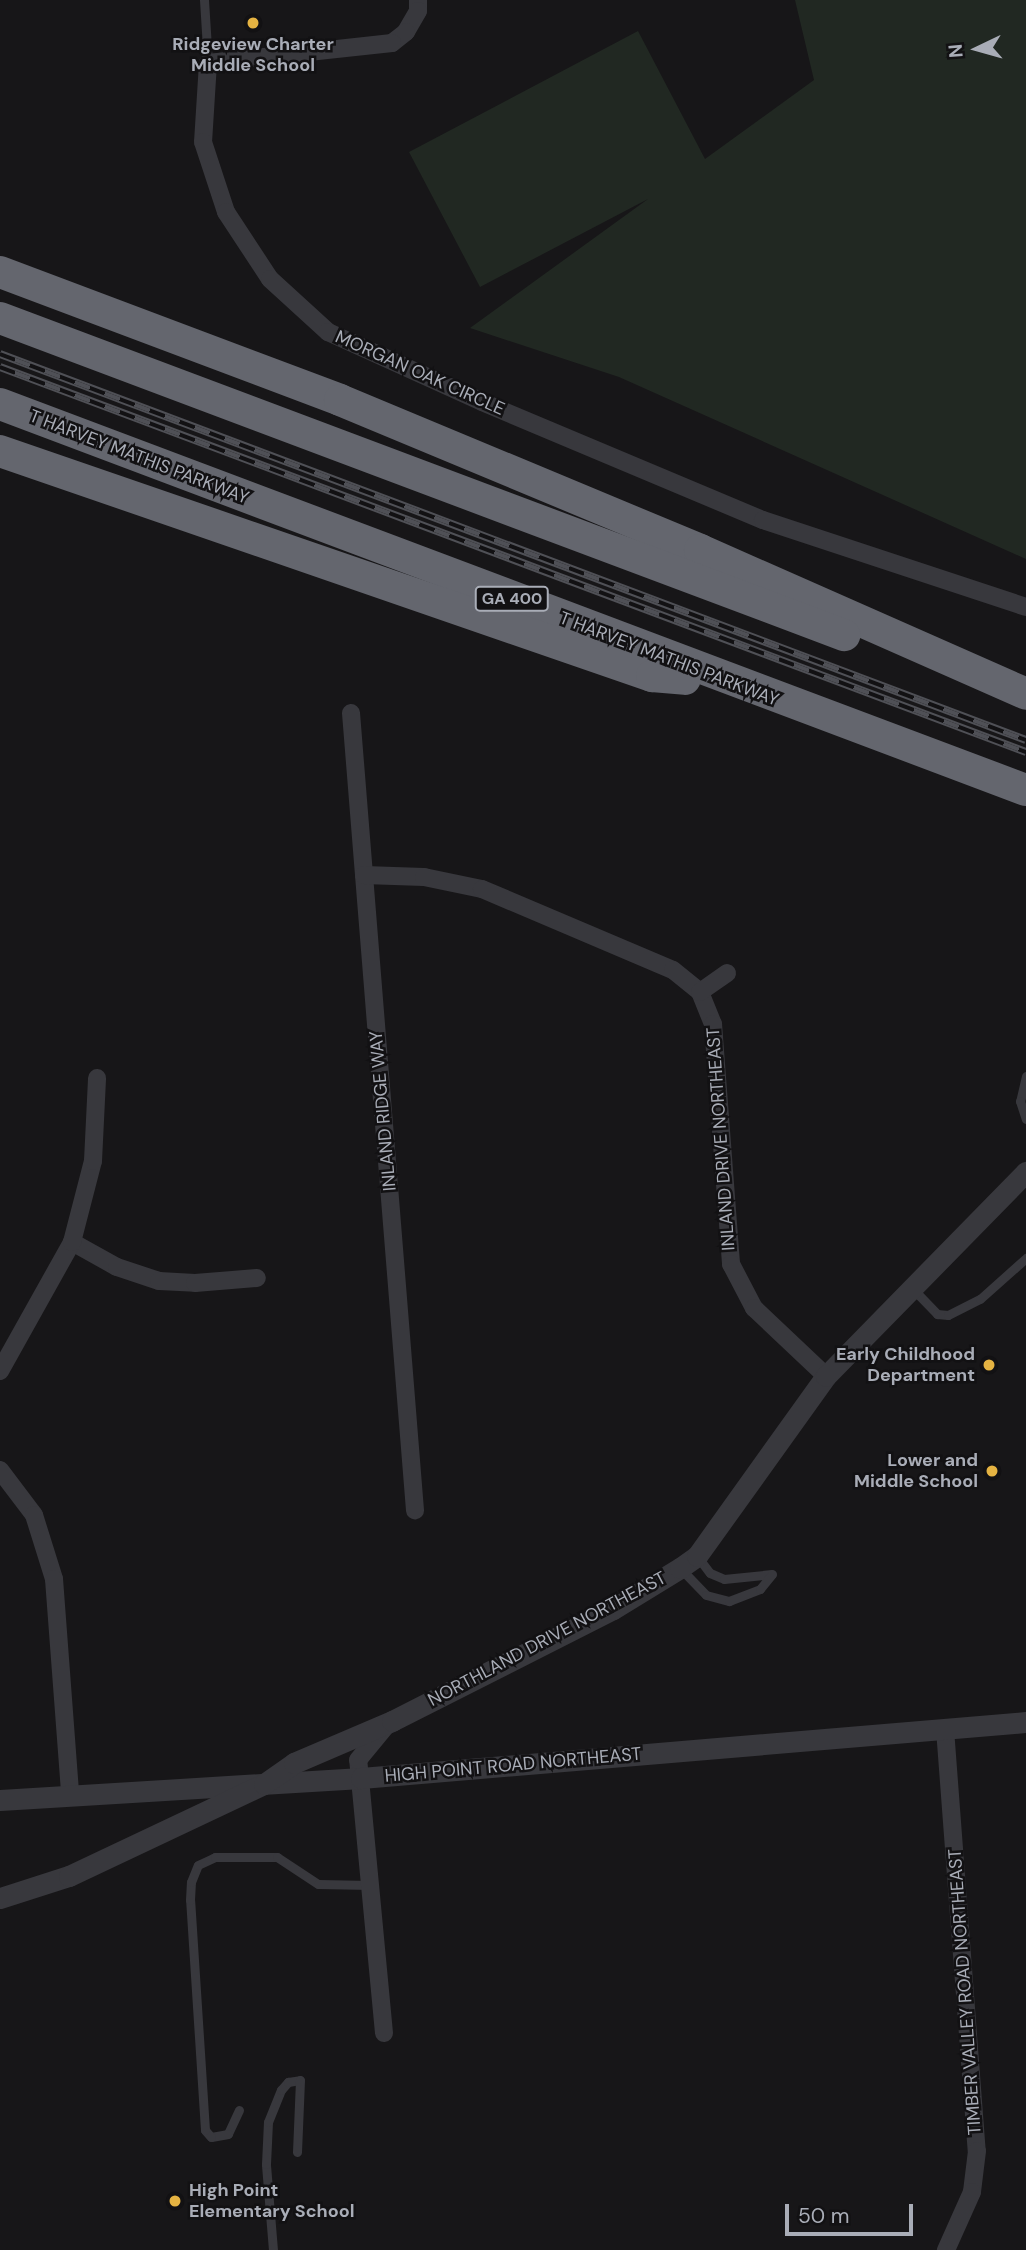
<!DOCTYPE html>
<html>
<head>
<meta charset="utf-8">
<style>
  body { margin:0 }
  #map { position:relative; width:1026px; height:2250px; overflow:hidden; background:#171618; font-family:"DM Sans",sans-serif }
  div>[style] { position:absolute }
  .green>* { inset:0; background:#212822 }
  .service>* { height:9px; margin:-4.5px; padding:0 4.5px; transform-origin:4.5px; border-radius:4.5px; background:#38383d }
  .minor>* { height:18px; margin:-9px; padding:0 9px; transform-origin:9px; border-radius:9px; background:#38383d }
  .tertiary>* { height:21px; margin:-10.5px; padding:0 10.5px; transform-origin:10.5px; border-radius:10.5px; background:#38383d }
  .motorway>* { height:32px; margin:-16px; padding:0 16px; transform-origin:16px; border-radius:16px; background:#64666e }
  .rail>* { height:8px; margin-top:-4px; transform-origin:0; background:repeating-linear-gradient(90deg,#121113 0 16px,#4f5056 0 32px); box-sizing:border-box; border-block:2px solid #4f5056 }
  .dots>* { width:19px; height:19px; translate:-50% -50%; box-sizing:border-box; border:4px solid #121113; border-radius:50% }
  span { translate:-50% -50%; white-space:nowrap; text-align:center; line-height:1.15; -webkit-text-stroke:5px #121113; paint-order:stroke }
  .shield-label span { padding:2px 5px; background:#121113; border:2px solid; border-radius:5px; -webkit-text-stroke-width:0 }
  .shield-label { font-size:16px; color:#a9adb7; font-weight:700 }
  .poi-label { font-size:18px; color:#a9adb7; font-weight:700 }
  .right { translate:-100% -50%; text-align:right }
  .left { translate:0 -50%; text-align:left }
  .street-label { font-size:18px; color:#a9adb7 }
  .north { position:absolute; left:942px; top:14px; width:70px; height:70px; -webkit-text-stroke:5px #121113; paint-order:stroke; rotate:265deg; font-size:19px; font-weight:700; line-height:28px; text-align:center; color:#a9adb7 }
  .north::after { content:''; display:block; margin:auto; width:24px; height:32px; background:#a9adb7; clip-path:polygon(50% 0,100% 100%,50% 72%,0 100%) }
  .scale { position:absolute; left:785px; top:2204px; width:128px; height:32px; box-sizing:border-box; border:4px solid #a9adb7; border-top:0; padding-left:9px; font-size:21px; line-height:24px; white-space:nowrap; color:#a9adb7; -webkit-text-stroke:5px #121113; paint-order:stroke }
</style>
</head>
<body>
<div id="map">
  <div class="green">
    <div style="clip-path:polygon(795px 0,1026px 0,1026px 559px,619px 377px,470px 328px,648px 199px,480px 287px,409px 152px,638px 31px,705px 159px,814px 80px)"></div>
  </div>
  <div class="service">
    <div style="left:204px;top:0;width:63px;rotate:86.4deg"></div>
    <div style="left:1026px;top:1076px;width:26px;rotate:103deg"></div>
    <div style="left:1020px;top:1101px;width:19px;rotate:72deg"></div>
    <div style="left:913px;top:1289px;width:35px;rotate:46deg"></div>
    <div style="left:937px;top:1314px;width:11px;rotate:5deg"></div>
    <div style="left:948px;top:1315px;width:36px;rotate:-27deg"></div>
    <div style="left:980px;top:1299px;width:62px;rotate:-41.7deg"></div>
    <div style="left:697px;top:1556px;width:21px;rotate:53deg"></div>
    <div style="left:710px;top:1573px;width:15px;rotate:23deg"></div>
    <div style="left:724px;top:1579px;width:48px;rotate:-5.9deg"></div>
    <div style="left:680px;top:1568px;width:37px;rotate:46deg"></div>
    <div style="left:706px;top:1595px;width:24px;rotate:15deg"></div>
    <div style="left:729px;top:1601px;width:33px;rotate:-21deg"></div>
    <div style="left:760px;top:1589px;width:19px;rotate:-51deg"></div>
    <div style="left:239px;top:2110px;width:26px;rotate:115deg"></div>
    <div style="left:228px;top:2134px;width:17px;rotate:170deg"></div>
    <div style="left:211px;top:2137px;width:9px;rotate:-131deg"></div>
    <div style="left:205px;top:2130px;width:230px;rotate:-93.7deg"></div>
    <div style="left:190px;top:1900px;width:18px;rotate:-87deg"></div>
    <div style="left:191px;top:1882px;width:18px;rotate:-68deg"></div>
    <div style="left:198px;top:1865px;width:19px;rotate:-25deg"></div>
    <div style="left:215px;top:1857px;width:62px"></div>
    <div style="left:277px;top:1857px;width:49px;rotate:33.4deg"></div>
    <div style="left:318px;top:1884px;width:53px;rotate:1.1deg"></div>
    <div style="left:273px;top:2250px;width:86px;rotate:-94.7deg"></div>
    <div style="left:266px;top:2164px;width:42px;rotate:-87.3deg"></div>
    <div style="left:268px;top:2122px;width:35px;rotate:-68deg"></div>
    <div style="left:281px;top:2090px;width:11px;rotate:-49deg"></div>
    <div style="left:288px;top:2082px;width:12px;rotate:-9deg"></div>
    <div style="left:300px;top:2080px;width:72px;rotate:92.4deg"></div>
  </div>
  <div class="minor">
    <div style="left:418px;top:0;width:11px;rotate:90deg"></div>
    <div style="left:418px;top:11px;width:24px;rotate:120deg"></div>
    <div style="left:406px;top:32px;width:18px;rotate:142deg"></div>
    <div style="left:392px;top:43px;width:185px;rotate:173.8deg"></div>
    <div style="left:208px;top:63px;width:79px;rotate:93.6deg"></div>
    <div style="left:203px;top:142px;width:74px;rotate:71.8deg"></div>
    <div style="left:226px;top:212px;width:80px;rotate:56.7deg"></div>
    <div style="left:270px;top:279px;width:79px;rotate:42.4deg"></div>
    <div style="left:328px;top:332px;width:169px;rotate:24.4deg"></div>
    <div style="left:482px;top:402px;width:305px;rotate:22.8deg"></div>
    <div style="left:763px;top:520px;width:277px;rotate:18.3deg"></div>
    <div style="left:351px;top:713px;width:800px;rotate:85.41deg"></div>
    <div style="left:364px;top:875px;width:60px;rotate:1.9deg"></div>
    <div style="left:424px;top:877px;width:59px;rotate:11.7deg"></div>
    <div style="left:482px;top:889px;width:207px;rotate:23deg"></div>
    <div style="left:673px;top:970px;width:35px;rotate:39deg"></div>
    <div style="left:700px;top:992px;width:35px;rotate:68deg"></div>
    <div style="left:713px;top:1024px;width:241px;rotate:85.7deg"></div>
    <div style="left:731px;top:1264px;width:50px;rotate:62.4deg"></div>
    <div style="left:754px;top:1308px;width:99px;rotate:43.4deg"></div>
    <div style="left:700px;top:992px;width:33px;rotate:-35deg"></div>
    <div style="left:72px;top:1242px;width:51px;rotate:29.1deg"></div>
    <div style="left:117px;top:1267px;width:44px;rotate:18.4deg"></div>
    <div style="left:159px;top:1281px;width:36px;rotate:3deg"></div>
    <div style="left:195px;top:1283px;width:62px;rotate:-4.6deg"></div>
    <div style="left:0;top:1371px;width:148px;rotate:-60.8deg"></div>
    <div style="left:72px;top:1242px;width:84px;rotate:-75.5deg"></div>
    <div style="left:93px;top:1161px;width:83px;rotate:-87.2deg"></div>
    <div style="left:0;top:1470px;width:56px;rotate:52.9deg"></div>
    <div style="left:34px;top:1515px;width:67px;rotate:72.6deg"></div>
    <div style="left:54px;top:1579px;width:216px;rotate:85.7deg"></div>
    <div style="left:945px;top:1729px;width:423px;rotate:85.7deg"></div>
    <div style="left:977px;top:2151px;width:41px;rotate:97deg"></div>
    <div style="left:972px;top:2192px;width:64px;rotate:114.1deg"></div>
    <div style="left:384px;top:2033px;width:274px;rotate:-95.4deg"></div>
    <div style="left:358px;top:1760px;width:44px;rotate:-50.5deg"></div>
  </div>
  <div class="tertiary">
    <div style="left:0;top:1800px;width:362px;rotate:-3.5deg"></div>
    <div style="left:361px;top:1778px;width:667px;rotate:-4.81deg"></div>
    <div style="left:0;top:1898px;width:72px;rotate:-17.7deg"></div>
    <div style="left:69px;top:1876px;width:216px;rotate:-25.3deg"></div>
    <div style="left:264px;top:1784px;width:37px;rotate:-35deg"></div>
    <div style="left:294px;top:1763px;width:107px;rotate:-23.2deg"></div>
    <div style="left:392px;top:1721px;width:248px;rotate:-26.9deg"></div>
    <div style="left:613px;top:1609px;width:79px;rotate:-31.5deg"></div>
    <div style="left:680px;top:1568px;width:21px;rotate:-35deg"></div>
    <div style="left:697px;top:1556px;width:221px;rotate:-54.4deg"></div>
    <div style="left:826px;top:1376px;width:286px;rotate:-45.6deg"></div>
  </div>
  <div class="motorway">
    <div style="left:0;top:272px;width:363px;rotate:20.6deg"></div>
    <div style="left:340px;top:400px;width:390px;rotate:22.6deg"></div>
    <div style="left:700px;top:550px;width:356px;rotate:23.8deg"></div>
    <div style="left:0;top:318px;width:902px;rotate:20.59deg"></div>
    <div style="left:0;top:404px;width:1096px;rotate:20.62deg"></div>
    <div style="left:0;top:451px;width:690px;rotate:19.04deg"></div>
    <div style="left:652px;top:676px;width:33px;rotate:5deg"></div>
  </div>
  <div class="rail">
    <div style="left:0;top:354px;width:1096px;rotate:20.62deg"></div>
    <div style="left:0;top:367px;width:1096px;rotate:20.57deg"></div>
  </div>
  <div class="dots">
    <div style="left:253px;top:23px;background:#e5b342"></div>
    <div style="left:989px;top:1365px;background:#e5b342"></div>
    <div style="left:992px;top:1471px;background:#e5b342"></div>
    <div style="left:175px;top:2201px;background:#e5b342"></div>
  </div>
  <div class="shield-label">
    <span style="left:512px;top:599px">GA 400</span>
  </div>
  <div class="poi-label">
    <span style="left:253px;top:55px">Ridgeview Charter<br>Middle School</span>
    <span class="right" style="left:975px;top:1365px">Early Childhood<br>Department</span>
    <span class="right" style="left:978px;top:1471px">Lower and<br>Middle School</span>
    <span class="left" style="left:189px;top:2201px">High Point<br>Elementary School</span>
  </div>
  <div class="street-label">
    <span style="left:420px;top:373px;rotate:24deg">MORGAN OAK CIRCLE</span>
    <span style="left:139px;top:457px;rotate:21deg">T HARVEY MATHIS PARKWAY</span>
    <span style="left:669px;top:659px;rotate:21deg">T HARVEY MATHIS PARKWAY</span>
    <span style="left:383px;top:1111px;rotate:-95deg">INLAND RIDGE WAY</span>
    <span style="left:721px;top:1139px;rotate:-94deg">INLAND DRIVE NORTHEAST</span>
    <span style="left:547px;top:1639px;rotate:-28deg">NORTHLAND DRIVE NORTHEAST</span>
    <span style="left:513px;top:1765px;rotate:-5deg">HIGH POINT ROAD NORTHEAST</span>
    <span style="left:965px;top:1992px;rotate:-94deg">TIMBER VALLEY ROAD NORTHEAST</span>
  </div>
  <div class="north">N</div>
  <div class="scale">50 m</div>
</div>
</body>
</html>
